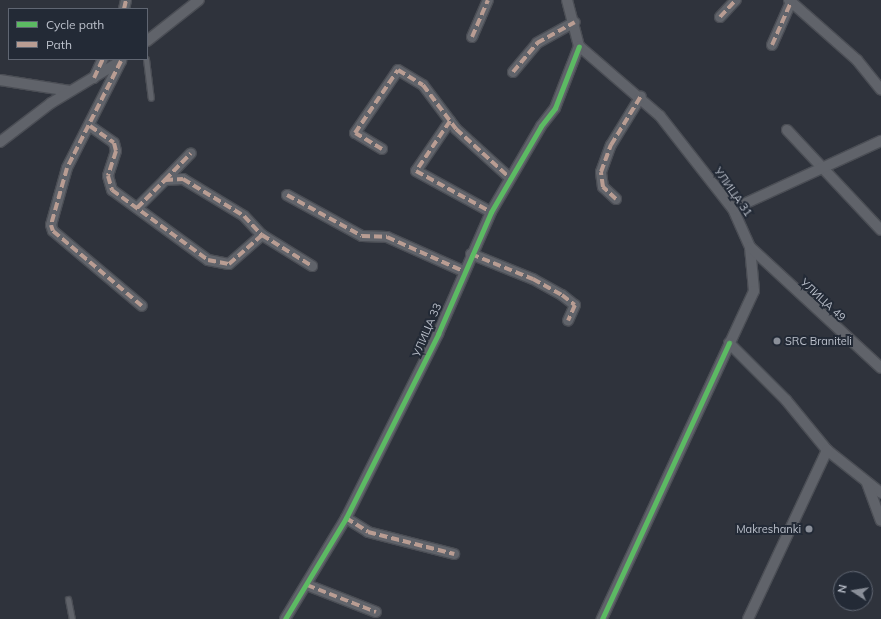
<!DOCTYPE html>
<html>
<head>
<meta charset="utf-8">
<style>
  body { margin:0 }
  #map { position:relative; width:881px; height:619px; overflow:hidden; background:#2f333c; font-family:Mulish,sans-serif }
  div>[style] { position:absolute }
  .roads { filter:drop-shadow(1px 0 #4b4e55) drop-shadow(-1px 0 #4b4e55) drop-shadow(0 1px #4b4e55) drop-shadow(0 -1px #4b4e55) }
  .service>* { height:5px; margin:-2.5px; padding:0 2.5px; transform-origin:2.5px; border-radius:2.5px; background:#60636a }
  .minor>* { height:10px; margin:-5px; padding:0 5px; transform-origin:5px; border-radius:5px; background:#60636a }
  .quiet>* { height:4px; margin-top:-2px; transform-origin:0; background:repeating-linear-gradient(90deg,#b99d93 0 8px,transparent 0 12px) }
  .cycleway>* { height:5px; margin:-2.5px; padding:0 2.5px; transform-origin:2.5px; border-radius:2.5px; background:#5cba63 }
  .dots>* { width:11px; height:11px; translate:-50% -50%; box-sizing:border-box; border:2px solid #232a36; border-radius:50% }
  span { translate:-50% -50%; white-space:nowrap; text-align:center; line-height:1.15; -webkit-text-stroke:4px #232a36; paint-order:stroke }
  .street-label { font-size:11px; color:#bbc0cb }
  .poi-label { font-size:11px; color:#bbc0cb }
  .left { translate:0 -50%; text-align:left }
  .right { translate:-100% -50%; text-align:right }
  .legend { position:absolute; left:8px; top:8px; width:140px; height:52px; box-sizing:border-box; background:#232a36; border:1px solid #606672; margin:0; padding:5px 7px; list-style:none; font-size:12px; color:#bbc0cb }
  .legend li { display:flex; align-items:center; gap:8px; height:20px }
  .legend b { width:20px; border:1px solid #606672 }
  .north { position:absolute; left:833px; top:571px; width:40px; height:40px; box-sizing:border-box; background:#232a36; border:1px solid #606672; border-radius:50%; rotate:282deg; font-size:11px; font-weight:700; line-height:16px; text-align:center; color:#bbc0cb }
  .north::after { content:''; display:block; margin:auto; width:14px; height:18px; background:#8a8f99; clip-path:polygon(50% 0,100% 100%,50% 72%,0 100%) }
</style>
</head>
<body>
<div id="map">
  <div class="roads">
    <div class="service">
      <div style="left:146px;top:59px;width:39px;rotate:83deg"></div>
      <div style="left:68px;top:599px;width:20px;rotate:79deg"></div>
    </div>
    <div class="minor">
      <div style="left:567px;top:0;width:48px;rotate:75.4deg"></div>
      <div style="left:579px;top:46px;width:107px;rotate:40.8deg"></div>
      <div style="left:660px;top:116px;width:118px;rotate:51.9deg"></div>
      <div style="left:733px;top:209px;width:42px;rotate:65.9deg"></div>
      <div style="left:750px;top:247px;width:44px;rotate:84.8deg"></div>
      <div style="left:754px;top:291px;width:362px;rotate:114.9deg"></div>
      <div style="left:789px;top:0;width:91px;rotate:41.4deg"></div>
      <div style="left:857px;top:60px;width:38px;rotate:51deg"></div>
      <div style="left:124px;top:9px;width:9px;rotate:-77deg"></div>
      <div style="left:720px;top:17px;width:23px;rotate:-47deg"></div>
      <div style="left:472px;top:37px;width:40px;rotate:-66.6deg"></div>
      <div style="left:147px;top:41px;width:66px;rotate:-38.3deg"></div>
      <div style="left:772px;top:45px;width:47px;rotate:-66.2deg"></div>
      <div style="left:121px;top:61px;width:120px;rotate:116.8deg"></div>
      <div style="left:67px;top:168px;width:59px;rotate:105.7deg"></div>
      <div style="left:51px;top:225px;width:6px;rotate:72deg"></div>
      <div style="left:53px;top:231px;width:116px;rotate:40.1deg"></div>
      <div style="left:513px;top:72px;width:38px;rotate:-50deg"></div>
      <div style="left:537px;top:43px;width:43px;rotate:-28.9deg"></div>
      <div style="left:94px;top:78px;width:21px;rotate:-65deg"></div>
      <div style="left:0;top:80px;width:71px;rotate:8.9deg"></div>
      <div style="left:450px;top:121px;width:60px;rotate:124.2deg"></div>
      <div style="left:416px;top:171px;width:85px;rotate:28.7deg"></div>
      <div style="left:90px;top:126px;width:29px;rotate:35deg"></div>
      <div style="left:114px;top:143px;width:8px;rotate:76deg"></div>
      <div style="left:116px;top:151px;width:26px;rotate:108deg"></div>
      <div style="left:108px;top:176px;width:15px;rotate:74deg"></div>
      <div style="left:112px;top:190px;width:119px;rotate:36.1deg"></div>
      <div style="left:208px;top:260px;width:21px;rotate:11deg"></div>
      <div style="left:229px;top:264px;width:44px;rotate:-41.3deg"></div>
      <div style="left:787px;top:130px;width:137px;rotate:46.8deg"></div>
      <div style="left:0;top:142px;width:64px;rotate:-37.4deg"></div>
      <div style="left:51px;top:103px;width:82px;rotate:-31deg"></div>
      <div style="left:382px;top:149px;width:31px;rotate:-149deg"></div>
      <div style="left:355px;top:133px;width:76px;rotate:-55.7deg"></div>
      <div style="left:398px;top:70px;width:29px;rotate:31deg"></div>
      <div style="left:423px;top:85px;width:55px;rotate:53.1deg"></div>
      <div style="left:456px;top:129px;width:72px;rotate:42.2deg"></div>
      <div style="left:165px;top:180px;width:37px;rotate:-46deg"></div>
      <div style="left:287px;top:195px;width:85px;rotate:28.7deg"></div>
      <div style="left:362px;top:236px;width:25px;rotate:2deg"></div>
      <div style="left:387px;top:237px;width:83px;rotate:24.1deg"></div>
      <div style="left:616px;top:199px;width:18px;rotate:-137deg"></div>
      <div style="left:603px;top:187px;width:15px;rotate:-98deg"></div>
      <div style="left:601px;top:172px;width:29px;rotate:-70deg"></div>
      <div style="left:611px;top:145px;width:57px;rotate:-58.5deg"></div>
      <div style="left:137px;top:208px;width:40px;rotate:-45deg"></div>
      <div style="left:165px;top:180px;width:18px;rotate:-3deg"></div>
      <div style="left:183px;top:179px;width:71px;rotate:31.2deg"></div>
      <div style="left:244px;top:216px;width:26px;rotate:47deg"></div>
      <div style="left:262px;top:235px;width:59px;rotate:31.8deg"></div>
      <div style="left:733px;top:209px;width:163px;rotate:-24.7deg"></div>
      <div style="left:750px;top:247px;width:178px;rotate:42.7deg"></div>
      <div style="left:471px;top:254px;width:67px;rotate:22deg"></div>
      <div style="left:533px;top:279px;width:33px;rotate:29deg"></div>
      <div style="left:562px;top:295px;width:16px;rotate:38deg"></div>
      <div style="left:575px;top:305px;width:17px;rotate:114deg"></div>
      <div style="left:729px;top:343px;width:81px;rotate:45deg"></div>
      <div style="left:786px;top:400px;width:65px;rotate:50.6deg"></div>
      <div style="left:827px;top:450px;width:69px;rotate:38.5deg"></div>
      <div style="left:867px;top:483px;width:40px;rotate:69.8deg"></div>
      <div style="left:346px;top:518px;width:26px;rotate:32deg"></div>
      <div style="left:368px;top:532px;width:89px;rotate:14.3deg"></div>
      <div style="left:307px;top:585px;width:74px;rotate:21.4deg"></div>
      <div style="left:285px;top:619px;width:118px;rotate:-58.9deg"></div>
      <div style="left:346px;top:518px;width:206px;rotate:-63.4deg"></div>
      <div style="left:438px;top:334px;width:133px;rotate:-66.5deg"></div>
      <div style="left:491px;top:212px;width:99px;rotate:-59.8deg"></div>
      <div style="left:541px;top:126px;width:23px;rotate:-52deg"></div>
      <div style="left:555px;top:108px;width:66px;rotate:-68.8deg"></div>
      <div style="left:748px;top:619px;width:187px;rotate:-64.9deg"></div>
    </div>
  </div>
  <div class="quiet">
    <div style="left:124px;top:9px;width:9px;rotate:-77deg"></div>
    <div style="left:720px;top:17px;width:23px;rotate:-47deg"></div>
    <div style="left:472px;top:37px;width:40px;rotate:-66.6deg"></div>
    <div style="left:772px;top:45px;width:47px;rotate:-66.2deg"></div>
    <div style="left:121px;top:61px;width:120px;rotate:116.8deg"></div>
    <div style="left:67px;top:168px;width:59px;rotate:105.7deg"></div>
    <div style="left:51px;top:225px;width:6px;rotate:72deg"></div>
    <div style="left:53px;top:231px;width:116px;rotate:40.1deg"></div>
    <div style="left:513px;top:72px;width:38px;rotate:-50deg"></div>
    <div style="left:537px;top:43px;width:43px;rotate:-28.9deg"></div>
    <div style="left:94px;top:78px;width:21px;rotate:-65deg"></div>
    <div style="left:450px;top:121px;width:60px;rotate:124.2deg"></div>
    <div style="left:416px;top:171px;width:85px;rotate:28.7deg"></div>
    <div style="left:90px;top:126px;width:29px;rotate:35deg"></div>
    <div style="left:114px;top:143px;width:8px;rotate:76deg"></div>
    <div style="left:116px;top:151px;width:26px;rotate:108deg"></div>
    <div style="left:108px;top:176px;width:15px;rotate:74deg"></div>
    <div style="left:112px;top:190px;width:119px;rotate:36.1deg"></div>
    <div style="left:208px;top:260px;width:21px;rotate:11deg"></div>
    <div style="left:229px;top:264px;width:44px;rotate:-41.3deg"></div>
    <div style="left:382px;top:149px;width:31px;rotate:-149deg"></div>
    <div style="left:355px;top:133px;width:76px;rotate:-55.7deg"></div>
    <div style="left:398px;top:70px;width:29px;rotate:31deg"></div>
    <div style="left:423px;top:85px;width:55px;rotate:53.1deg"></div>
    <div style="left:456px;top:129px;width:72px;rotate:42.2deg"></div>
    <div style="left:165px;top:180px;width:37px;rotate:-46deg"></div>
    <div style="left:287px;top:195px;width:85px;rotate:28.7deg"></div>
    <div style="left:362px;top:236px;width:25px;rotate:2deg"></div>
    <div style="left:387px;top:237px;width:83px;rotate:24.1deg"></div>
    <div style="left:616px;top:199px;width:18px;rotate:-137deg"></div>
    <div style="left:603px;top:187px;width:15px;rotate:-98deg"></div>
    <div style="left:601px;top:172px;width:29px;rotate:-70deg"></div>
    <div style="left:611px;top:145px;width:57px;rotate:-58.5deg"></div>
    <div style="left:137px;top:208px;width:40px;rotate:-45deg"></div>
    <div style="left:165px;top:180px;width:18px;rotate:-3deg"></div>
    <div style="left:183px;top:179px;width:71px;rotate:31.2deg"></div>
    <div style="left:244px;top:216px;width:26px;rotate:47deg"></div>
    <div style="left:262px;top:235px;width:59px;rotate:31.8deg"></div>
    <div style="left:471px;top:254px;width:67px;rotate:22deg"></div>
    <div style="left:533px;top:279px;width:33px;rotate:29deg"></div>
    <div style="left:562px;top:295px;width:16px;rotate:38deg"></div>
    <div style="left:575px;top:305px;width:17px;rotate:114deg"></div>
    <div style="left:346px;top:518px;width:26px;rotate:32deg"></div>
    <div style="left:368px;top:532px;width:89px;rotate:14.3deg"></div>
    <div style="left:307px;top:585px;width:74px;rotate:21.4deg"></div>
  </div>
  <div class="cycleway">
    <div style="left:285px;top:619px;width:118px;rotate:-58.9deg"></div>
    <div style="left:346px;top:518px;width:206px;rotate:-63.4deg"></div>
    <div style="left:438px;top:334px;width:133px;rotate:-66.5deg"></div>
    <div style="left:491px;top:212px;width:99px;rotate:-59.8deg"></div>
    <div style="left:541px;top:126px;width:23px;rotate:-52deg"></div>
    <div style="left:555px;top:108px;width:66px;rotate:-68.8deg"></div>
    <div style="left:602px;top:619px;width:304px;rotate:-65.3deg"></div>
  </div>
  <div class="dots">
    <div style="left:777px;top:341px;background:#8a8f99"></div>
    <div style="left:809px;top:529px;background:#8a8f99"></div>
  </div>
  <div class="street-label">
    <span style="left:733px;top:192px;rotate:55deg">УЛИЦА 31</span>
    <span style="left:823px;top:300px;rotate:43deg">УЛИЦА 49</span>
    <span style="left:427px;top:330px;rotate:-67deg">УЛИЦА 33</span>
  </div>
  <div class="poi-label">
    <span class="left" style="left:785px;top:341px">SRC Braniteli</span>
    <span class="right" style="left:801px;top:529px">Makreshanki</span>
  </div>
  <ul class="legend">
  <li><b style="height:5px;background:#5cba63"></b>Cycle path</li>
  <li><b style="height:5px;background:#b99d93"></b>Path</li>
  </ul>
  <div class="north">N</div>
</div>
</body>
</html>
